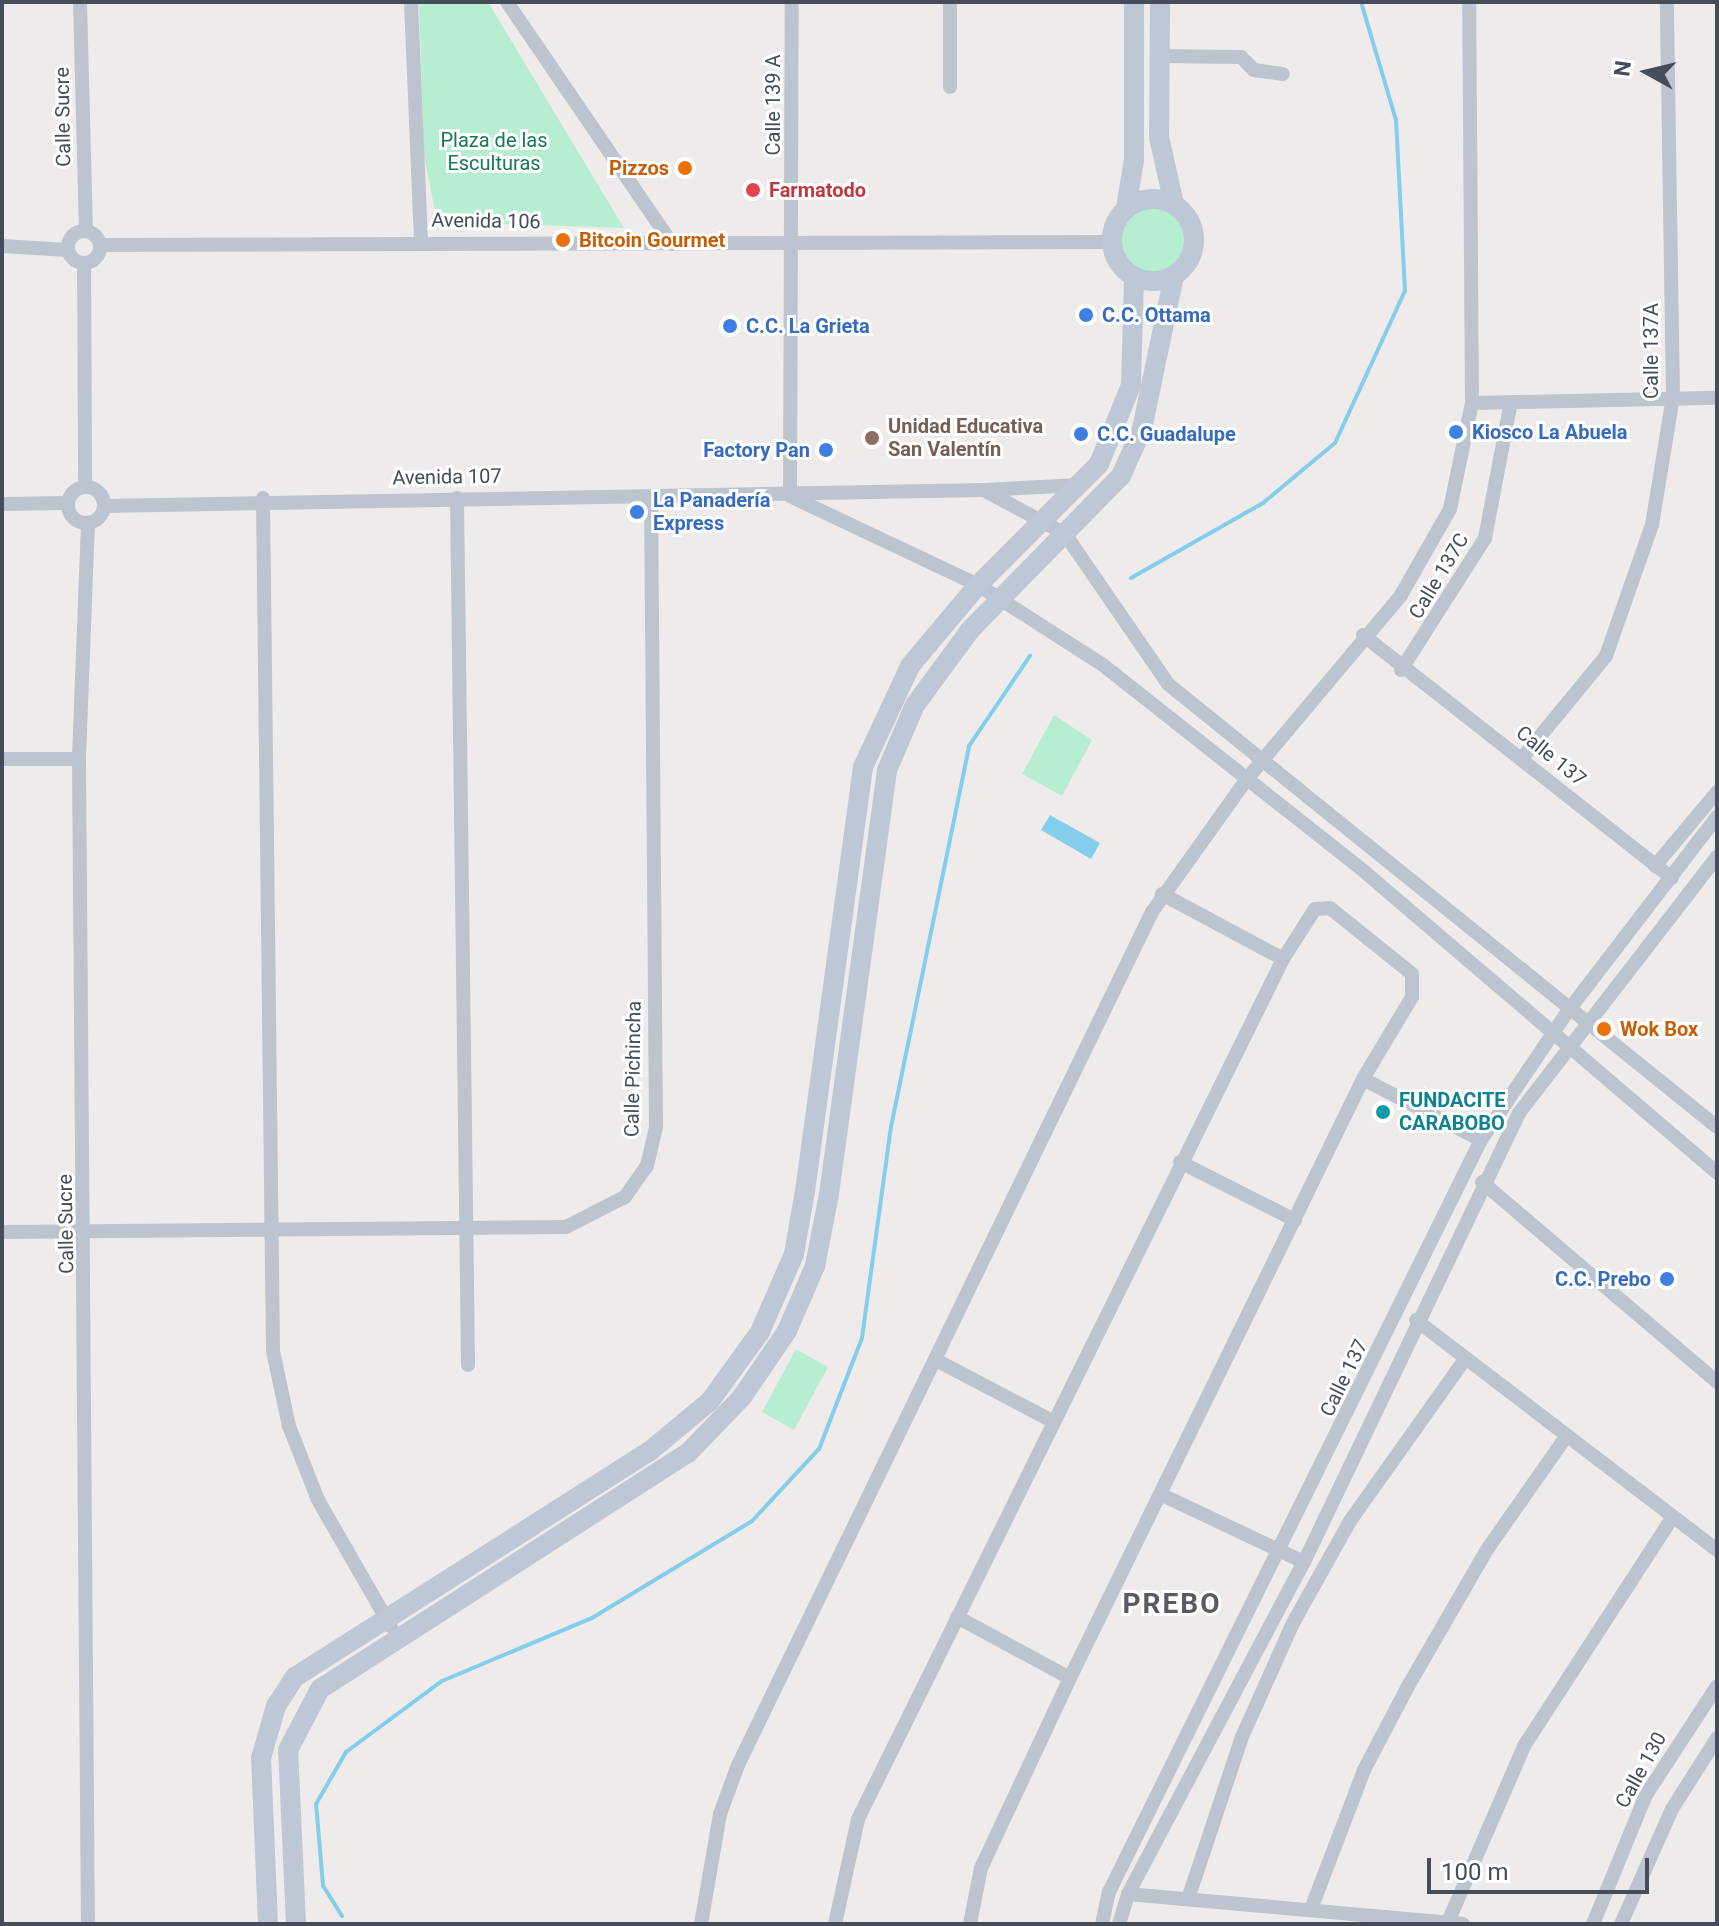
<!DOCTYPE html>
<html>
<head>
<meta charset="utf-8">
<style>
  body { margin:0 }
  #map { position:relative; width:1719px; height:1926px; overflow:hidden; background:#efebeb; font-family:Roboto,sans-serif }
  div>[style] { position:absolute }
  .green>* { inset:0; background:#b7eed1 }
  .round { border-radius:50% }
  .water>* { inset:0; background:#84ceec }
  .stream>* { height:4px; margin:-2px; padding:0 2px; transform-origin:2px; border-radius:2px; background:#84ceec }
  .street>* { height:14px; margin:-7px; padding:0 7px; transform-origin:7px; border-radius:7px; background:#bcc5cf }
  .street>.ring { margin:-7px; padding:0; box-sizing:content-box; background:none; border:14px solid #bcc5cf; border-radius:50% }
  .secondary>* { height:20px; margin:-10px; padding:0 10px; transform-origin:10px; border-radius:10px; background:#bdc7d5 }
  .secondary>.ring { margin:-10px; padding:0; box-sizing:content-box; background:none; border:20px solid #bdc7d5; border-radius:50% }
  .dots>* { width:22px; height:22px; translate:-50% -50%; box-sizing:border-box; border:4px solid #fff; border-radius:50% }
  span { translate:-50% -50%; white-space:nowrap; text-align:center; line-height:1.15; -webkit-text-stroke:6px #fff; paint-order:stroke }
  .street-label { font-size:20px; color:#444d59 }
  .park-label { font-size:20px; color:#157a50 }
  .food-label { font-size:20px; color:#c56008; font-weight:700 }
  .right { translate:-100% -50%; text-align:right }
  .left { translate:0 -50%; text-align:left }
  .health-label { font-size:20px; color:#be3a42; font-weight:700 }
  .shop-label { font-size:20px; color:#366cbe; font-weight:700 }
  .education-label { font-size:20px; color:#785e54; font-weight:700 }
  .culture-label { font-size:20px; color:#0d838f; font-weight:700 }
  .district-label { font-size:28px; color:#585b61; font-weight:700; letter-spacing:2px }
  .frame { position:absolute; inset:0; border:4px solid #444d59; pointer-events:none }
  .north { position:absolute; left:1607px; top:32px; width:80px; height:80px; -webkit-text-stroke:6px #fff; paint-order:stroke; rotate:278deg; font-size:22px; font-weight:700; line-height:32px; text-align:center; color:#444d59 }
  .north::after { content:''; display:block; margin:auto; width:28px; height:36px; background:#444d59; clip-path:polygon(50% 0,100% 100%,50% 72%,0 100%) }
  .scale { position:absolute; left:1427px; top:1858px; width:222px; height:36px; box-sizing:border-box; border:4px solid #444d59; border-top:0; padding-left:10px; font-size:24px; line-height:28px; white-space:nowrap; color:#444d59; -webkit-text-stroke:6px #fff; paint-order:stroke }
</style>
</head>
<body>
<div id="map">
  <div class="green">
    <div style="clip-path:polygon(419px 2px,488px 2px,624px 228px,437px 222px,424px 155px)"></div>
    <div class="round" style="left:1117px;top:204px;width:72px;height:72px"></div>
    <div style="clip-path:polygon(1054px 715px,1092px 740px,1062px 796px,1022px 774px)"></div>
    <div style="clip-path:polygon(796px 1349px,828px 1367px,794px 1430px,762px 1412px)"></div>
  </div>
  <div class="water">
    <div style="clip-path:polygon(1050px 815px,1100px 843px,1091px 859px,1041px 830px)"></div>
  </div>
  <div class="stream">
    <div style="left:1131px;top:578px;width:152px;rotate:-29.6deg"></div>
    <div style="left:1263px;top:503px;width:94px;rotate:-39.8deg"></div>
    <div style="left:1335px;top:443px;width:167px;rotate:-65.3deg"></div>
    <div style="left:1405px;top:291px;width:171px;rotate:-93deg"></div>
    <div style="left:1396px;top:120px;width:123px;rotate:-106.5deg"></div>
    <div style="left:342px;top:1916px;width:36px;rotate:-122deg"></div>
    <div style="left:323px;top:1885px;width:81px;rotate:-94.9deg"></div>
    <div style="left:316px;top:1804px;width:60px;rotate:-60deg"></div>
    <div style="left:346px;top:1752px;width:119px;rotate:-36.5deg"></div>
    <div style="left:442px;top:1681px;width:163px;rotate:-22.8deg"></div>
    <div style="left:592px;top:1618px;width:187px;rotate:-31.2deg"></div>
    <div style="left:752px;top:1521px;width:98px;rotate:-47.1deg"></div>
    <div style="left:819px;top:1449px;width:119px;rotate:-68.8deg"></div>
    <div style="left:862px;top:1338px;width:213px;rotate:-82.2deg"></div>
    <div style="left:891px;top:1127px;width:389px;rotate:-78.4deg"></div>
    <div style="left:969px;top:746px;width:109px;rotate:-55.9deg"></div>
  </div>
  <div class="street">
    <div style="left:80px;top:2px;width:229px;rotate:88.5deg"></div>
    <div style="left:411px;top:2px;width:238px;rotate:87.6deg"></div>
    <div style="left:507px;top:2px;width:293px;rotate:55.7deg"></div>
    <div style="left:1159px;top:56px;width:82px;rotate:0.7deg"></div>
    <div style="left:1241px;top:57px;width:18px;rotate:45deg"></div>
    <div style="left:1254px;top:70px;width:29px;rotate:8deg"></div>
    <div style="left:950px;top:87px;width:85px;rotate:-90deg"></div>
    <div class="ring" style="left:68px;top:231px;width:18px;height:18px"></div>
    <div style="left:101px;top:245px;width:1011px;rotate:-0.17deg"></div>
    <div style="left:2px;top:246px;width:66px;rotate:3.5deg"></div>
    <div style="left:84px;top:264px;width:223px;rotate:89.7deg"></div>
    <div style="left:1472px;top:403px;width:245px;rotate:-1.2deg"></div>
    <div class="ring" style="left:68px;top:487px;width:22px;height:22px"></div>
    <div style="left:984px;top:490px;width:95px;rotate:-3deg"></div>
    <div style="left:790px;top:496px;width:494px;rotate:-89.8deg"></div>
    <div style="left:263px;top:498px;width:853px;rotate:89.33deg"></div>
    <div style="left:273px;top:1351px;width:77px;rotate:78deg"></div>
    <div style="left:289px;top:1426px;width:79px;rotate:68.6deg"></div>
    <div style="left:318px;top:1500px;width:146px;rotate:60.1deg"></div>
    <div style="left:457px;top:498px;width:867px;rotate:89.27deg"></div>
    <div style="left:794px;top:498px;width:204px;rotate:25.3deg"></div>
    <div style="left:978px;top:585px;width:148px;rotate:32.6deg"></div>
    <div style="left:1103px;top:665px;width:335px;rotate:38.3deg"></div>
    <div style="left:1366px;top:873px;width:462px;rotate:40.5deg"></div>
    <div style="left:2px;top:504px;width:66px;rotate:-0.9deg"></div>
    <div style="left:104px;top:506px;width:880px;rotate:-1.04deg"></div>
    <div style="left:984px;top:490px;width:92px;rotate:28.5deg"></div>
    <div style="left:1065px;top:534px;width:182px;rotate:55.5deg"></div>
    <div style="left:1168px;top:684px;width:705px;rotate:38.9deg"></div>
    <div style="left:88px;top:523px;width:236px;rotate:92.2deg"></div>
    <div style="left:79px;top:759px;width:1165px;rotate:89.56deg"></div>
    <div style="left:1363px;top:635px;width:393px;rotate:38.2deg"></div>
    <div style="left:1401px;top:670px;width:156px;rotate:-57.5deg"></div>
    <div style="left:1485px;top:538px;width:138px;rotate:-79.2deg"></div>
    <div style="left:1523px;top:757px;width:131px;rotate:-50.6deg"></div>
    <div style="left:1606px;top:656px;width:139px;rotate:-70.7deg"></div>
    <div style="left:1652px;top:525px;width:130px;rotate:-80.7deg"></div>
    <div style="left:1673px;top:397px;width:395px;rotate:-90.9deg"></div>
    <div style="left:2px;top:759px;width:77px"></div>
    <div style="left:1655px;top:866px;width:97px;rotate:-50deg"></div>
    <div style="left:1162px;top:894px;width:137px;rotate:28.2deg"></div>
    <div style="left:1363px;top:1079px;width:133px;rotate:27.3deg"></div>
    <div style="left:1180px;top:1162px;width:129px;rotate:26.8deg"></div>
    <div style="left:1482px;top:1182px;width:309px;rotate:40.4deg"></div>
    <div style="left:2px;top:1232px;width:564px;rotate:-0.51deg"></div>
    <div style="left:566px;top:1227px;width:66px;rotate:-27deg"></div>
    <div style="left:625px;top:1197px;width:38px;rotate:-55deg"></div>
    <div style="left:647px;top:1166px;width:40px;rotate:-77deg"></div>
    <div style="left:656px;top:1127px;width:631px;rotate:-90.45deg"></div>
    <div style="left:1416px;top:1320px;width:379px;rotate:37.4deg"></div>
    <div style="left:936px;top:1360px;width:131px;rotate:27.7deg"></div>
    <div style="left:1160px;top:1494px;width:159px;rotate:25.3deg"></div>
    <div style="left:957px;top:1617px;width:128px;rotate:28.4deg"></div>
    <div style="left:1128px;top:1894px;width:336px;rotate:5.1deg"></div>
    <div style="left:1188px;top:1899px;width:171px;rotate:-71.6deg"></div>
    <div style="left:1242px;top:1737px;width:125px;rotate:-65.9deg"></div>
    <div style="left:1293px;top:1623px;width:117px;rotate:-60.8deg"></div>
    <div style="left:1350px;top:1521px;width:199px;rotate:-54.6deg"></div>
    <div style="left:1311px;top:1909px;width:149px;rotate:-69.1deg"></div>
    <div style="left:1364px;top:1770px;width:93px;rotate:-62.3deg"></div>
    <div style="left:1407px;top:1688px;width:158px;rotate:-60deg"></div>
    <div style="left:1486px;top:1551px;width:138px;rotate:-55deg"></div>
    <div style="left:1448px;top:1922px;width:192px;rotate:-66.6deg"></div>
    <div style="left:1524px;top:1746px;width:272px;rotate:-57deg"></div>
    <div style="left:701px;top:1924px;width:112px;rotate:-80.2deg"></div>
    <div style="left:720px;top:1814px;width:52px;rotate:-69.8deg"></div>
    <div style="left:738px;top:1765px;width:948px;rotate:-64.11deg"></div>
    <div style="left:1152px;top:912px;width:162px;rotate:-54.5deg"></div>
    <div style="left:1246px;top:780px;width:241px;rotate:-50deg"></div>
    <div style="left:1401px;top:595px;width:99px;rotate:-60.3deg"></div>
    <div style="left:1450px;top:509px;width:108px;rotate:-78.3deg"></div>
    <div style="left:1472px;top:403px;width:401px;rotate:-90.4deg"></div>
    <div style="left:835px;top:1924px;width:107px;rotate:-77.6deg"></div>
    <div style="left:858px;top:1819px;width:959px;rotate:-63.7deg"></div>
    <div style="left:1283px;top:959px;width:59px;rotate:-57.4deg"></div>
    <div style="left:1315px;top:909px;width:15px;rotate:-4deg"></div>
    <div style="left:1330px;top:908px;width:105px;rotate:38.8deg"></div>
    <div style="left:1412px;top:974px;width:23px;rotate:90deg"></div>
    <div style="left:1412px;top:997px;width:96px;rotate:120.9deg"></div>
    <div style="left:1363px;top:1079px;width:667px;rotate:116.07deg"></div>
    <div style="left:1070px;top:1678px;width:210px;rotate:115.1deg"></div>
    <div style="left:981px;top:1868px;width:57px;rotate:101.1deg"></div>
    <div style="left:1102px;top:1924px;width:33px;rotate:-78deg"></div>
    <div style="left:1109px;top:1892px;width:839px;rotate:-63.68deg"></div>
    <div style="left:1481px;top:1140px;width:156px;rotate:-56deg"></div>
    <div style="left:1568px;top:1011px;width:245px;rotate:-52.5deg"></div>
    <div style="left:1119px;top:1924px;width:31px;rotate:-73deg"></div>
    <div style="left:1128px;top:1894px;width:376px;rotate:-62.1deg"></div>
    <div style="left:1304px;top:1562px;width:498px;rotate:-64.4deg"></div>
    <div style="left:1519px;top:1113px;width:324px;rotate:-52.3deg"></div>
    <div style="left:1593px;top:1924px;width:139px;rotate:-67.7deg"></div>
    <div style="left:1646px;top:1795px;width:130px;rotate:-56.9deg"></div>
    <div style="left:1621px;top:1924px;width:126px;rotate:-66.1deg"></div>
    <div style="left:1672px;top:1809px;width:84px;rotate:-57.6deg"></div>
  </div>
  <div class="secondary">
    <div style="left:1160px;top:2px;width:135px;rotate:90.4deg"></div>
    <div style="left:1159px;top:137px;width:69px;rotate:77.4deg"></div>
    <div class="ring" style="left:1112px;top:199px;width:62px;height:62px"></div>
    <div style="left:1126px;top:208px;width:49px;rotate:-80.5deg"></div>
    <div style="left:1134px;top:160px;width:158px;rotate:-90deg"></div>
    <div style="left:268px;top:1924px;width:166px;rotate:-92.4deg"></div>
    <div style="left:261px;top:1758px;width:54px;rotate:-73.9deg"></div>
    <div style="left:276px;top:1706px;width:35px;rotate:-57deg"></div>
    <div style="left:295px;top:1677px;width:421px;rotate:-32.5deg"></div>
    <div style="left:650px;top:1451px;width:78px;rotate:-39.8deg"></div>
    <div style="left:710px;top:1401px;width:85px;rotate:-54.1deg"></div>
    <div style="left:760px;top:1332px;width:85px;rotate:-66.4deg"></div>
    <div style="left:794px;top:1254px;width:64px;rotate:-80.1deg"></div>
    <div style="left:805px;top:1191px;width:428px;rotate:-82.2deg"></div>
    <div style="left:863px;top:767px;width:111px;rotate:-65deg"></div>
    <div style="left:910px;top:666px;width:106px;rotate:-50deg"></div>
    <div style="left:978px;top:585px;width:171px;rotate:-45deg"></div>
    <div style="left:1099px;top:464px;width:85px;rotate:-67.9deg"></div>
    <div style="left:1131px;top:385px;width:108px;rotate:-88.4deg"></div>
    <div style="left:296px;top:1924px;width:174px;rotate:-92.6deg"></div>
    <div style="left:288px;top:1750px;width:69px;rotate:-62.3deg"></div>
    <div style="left:320px;top:1689px;width:437px;rotate:-32.7deg"></div>
    <div style="left:688px;top:1453px;width:78px;rotate:-46deg"></div>
    <div style="left:742px;top:1397px;width:80px;rotate:-55.7deg"></div>
    <div style="left:787px;top:1331px;width:71px;rotate:-66.7deg"></div>
    <div style="left:815px;top:1266px;width:73px;rotate:-79deg"></div>
    <div style="left:829px;top:1194px;width:428px;rotate:-82.2deg"></div>
    <div style="left:887px;top:770px;width:71px;rotate:-66.7deg"></div>
    <div style="left:915px;top:705px;width:93px;rotate:-53.7deg"></div>
    <div style="left:970px;top:630px;width:216px;rotate:-45.6deg"></div>
    <div style="left:1121px;top:476px;width:51px;rotate:-65.9deg"></div>
    <div style="left:1142px;top:429px;width:156px;rotate:-78.2deg"></div>
  </div>
  <div class="dots">
    <div style="left:685px;top:168px;background:#e8710a"></div>
    <div style="left:753px;top:190px;background:#e0444e"></div>
    <div style="left:563px;top:240px;background:#e8710a"></div>
    <div style="left:1086px;top:315px;background:#3f7fe0"></div>
    <div style="left:730px;top:326px;background:#3f7fe0"></div>
    <div style="left:1456px;top:432px;background:#3f7fe0"></div>
    <div style="left:1081px;top:434px;background:#3f7fe0"></div>
    <div style="left:872px;top:438px;background:#8d6e63"></div>
    <div style="left:826px;top:450px;background:#3f7fe0"></div>
    <div style="left:637px;top:512px;background:#3f7fe0"></div>
    <div style="left:1604px;top:1029px;background:#e8710a"></div>
    <div style="left:1383px;top:1112px;background:#0f9aa8"></div>
    <div style="left:1667px;top:1279px;background:#3f7fe0"></div>
  </div>
  <div class="street-label">
    <span style="left:773px;top:105px;rotate:-90deg">Calle 139 A</span>
    <span style="left:63px;top:117px;rotate:-91deg">Calle Sucre</span>
    <span style="left:486px;top:221px;rotate:1deg">Avenida 106</span>
    <span style="left:1651px;top:351px;rotate:-90deg">Calle 137A</span>
    <span style="left:447px;top:477px;rotate:-1deg">Avenida 107</span>
    <span style="left:1439px;top:576px;rotate:-59deg">Calle 137C</span>
    <span style="left:1551px;top:756px;rotate:39deg">Calle 137</span>
    <span style="left:633px;top:1069px;rotate:-89deg">Calle Pichincha</span>
    <span style="left:66px;top:1224px;rotate:-91deg">Calle Sucre</span>
    <span style="left:1344px;top:1378px;rotate:-64deg">Calle 137</span>
    <span style="left:1641px;top:1770px;rotate:-61deg">Calle 130</span>
  </div>
  <div class="park-label">
    <span style="left:494px;top:152px">Plaza de las<br>Esculturas</span>
  </div>
  <div class="food-label">
    <span class="right" style="left:669px;top:168px">Pizzos</span>
    <span class="left" style="left:579px;top:240px">Bitcoin Gourmet</span>
    <span class="left" style="left:1620px;top:1029px">Wok Box</span>
  </div>
  <div class="health-label">
    <span class="left" style="left:769px;top:190px">Farmatodo</span>
  </div>
  <div class="shop-label">
    <span class="left" style="left:1102px;top:315px">C.C. Ottama</span>
    <span class="left" style="left:746px;top:326px">C.C. La Grieta</span>
    <span class="left" style="left:1472px;top:432px">Kiosco La Abuela</span>
    <span class="left" style="left:1097px;top:434px">C.C. Guadalupe</span>
    <span class="right" style="left:810px;top:450px">Factory Pan</span>
    <span class="left" style="left:653px;top:512px">La Panadería<br>Express</span>
    <span class="right" style="left:1651px;top:1279px">C.C. Prebo</span>
  </div>
  <div class="education-label">
    <span class="left" style="left:888px;top:438px">Unidad Educativa<br>San Valentín</span>
  </div>
  <div class="culture-label">
    <span class="left" style="left:1399px;top:1112px">FUNDACITE<br>CARABOBO</span>
  </div>
  <div class="district-label">
    <span style="left:1172px;top:1604px">PREBO</span>
  </div>
  <div class="frame"></div>
  <div class="north">N</div>
  <div class="scale">100 m</div>
</div>
</body>
</html>
